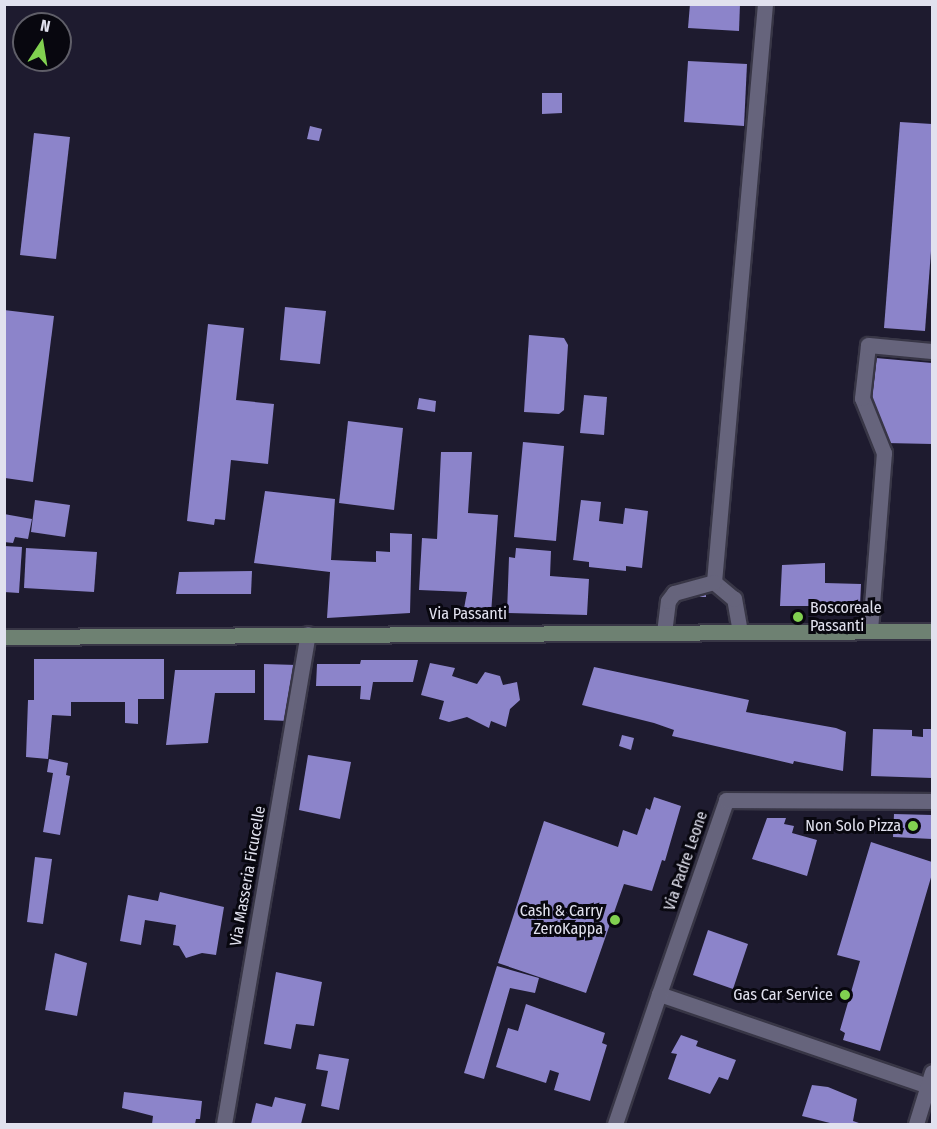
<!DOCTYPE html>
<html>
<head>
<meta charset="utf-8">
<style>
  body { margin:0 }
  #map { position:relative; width:937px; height:1129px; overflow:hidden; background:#1e1b2f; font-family:"Fira Sans Condensed",sans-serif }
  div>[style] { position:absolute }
  .building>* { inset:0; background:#8c84ca }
  .roads { filter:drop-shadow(2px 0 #383646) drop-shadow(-2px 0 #383646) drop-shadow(0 2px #383646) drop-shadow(0 -2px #383646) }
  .minor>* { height:15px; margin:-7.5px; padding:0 7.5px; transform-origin:7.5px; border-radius:7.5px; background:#66647c }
  .tertiary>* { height:15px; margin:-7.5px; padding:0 7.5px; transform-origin:7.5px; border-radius:7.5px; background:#66647c }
  .secondary>* { height:15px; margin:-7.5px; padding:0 7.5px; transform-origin:7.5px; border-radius:7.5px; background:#6e8172 }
  .dots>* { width:16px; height:16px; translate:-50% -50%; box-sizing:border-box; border:3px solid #08070f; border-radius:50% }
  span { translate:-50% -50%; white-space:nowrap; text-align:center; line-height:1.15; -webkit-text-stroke:6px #08070f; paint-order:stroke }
  .poi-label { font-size:16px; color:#e1e1ee }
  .left { translate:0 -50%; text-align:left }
  .right { translate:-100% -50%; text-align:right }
  .street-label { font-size:16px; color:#e1e1ee }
  .frame { position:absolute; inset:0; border:6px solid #e1e1ee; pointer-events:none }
  .north { position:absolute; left:12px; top:12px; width:60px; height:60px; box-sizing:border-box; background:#08070f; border:2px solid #5f5e68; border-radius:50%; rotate:12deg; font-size:16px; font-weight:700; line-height:24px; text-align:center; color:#e1e1ee }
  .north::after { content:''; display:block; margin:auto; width:21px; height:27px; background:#81d050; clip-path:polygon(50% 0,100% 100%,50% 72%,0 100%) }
</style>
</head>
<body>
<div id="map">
  <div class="building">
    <div style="clip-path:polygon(690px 4px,740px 4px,739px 31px,688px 28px)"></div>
    <div style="clip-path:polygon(688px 61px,747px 64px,744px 126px,684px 122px)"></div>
    <div style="clip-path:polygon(542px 93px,562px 93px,562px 113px,542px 114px)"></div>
    <div style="clip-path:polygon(900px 122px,932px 124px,932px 238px,925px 331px,884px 328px)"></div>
    <div style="clip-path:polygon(310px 126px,322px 129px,319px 141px,307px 139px)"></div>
    <div style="clip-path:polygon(34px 133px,70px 137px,56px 259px,20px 255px)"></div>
    <div style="clip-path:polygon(285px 307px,326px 311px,320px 364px,280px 360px)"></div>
    <div style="clip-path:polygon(4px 310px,54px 316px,33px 482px,5px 478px)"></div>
    <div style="clip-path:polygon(208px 324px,244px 328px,236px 400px,274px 404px,268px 464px,231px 460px,225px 520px,215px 519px,214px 525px,187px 521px)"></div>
    <div style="clip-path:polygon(529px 335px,564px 338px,568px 345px,564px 410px,559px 414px,524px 412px)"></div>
    <div style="clip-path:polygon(876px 358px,932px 363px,932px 444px,886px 443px,867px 394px,867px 380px,874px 380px)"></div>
    <div style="clip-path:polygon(584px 395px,607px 397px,604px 435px,580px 433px)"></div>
    <div style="clip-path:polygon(419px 398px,436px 401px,435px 412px,417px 409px)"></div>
    <div style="clip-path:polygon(348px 421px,403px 428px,394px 510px,339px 503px)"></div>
    <div style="clip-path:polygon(523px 442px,564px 446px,556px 541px,514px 537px)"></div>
    <div style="clip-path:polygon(441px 452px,472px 452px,468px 513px,498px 515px,491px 614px,463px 614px,467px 592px,419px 590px,422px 538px,437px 539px)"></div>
    <div style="clip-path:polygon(265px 491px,335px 499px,331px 560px,376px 562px,376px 551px,390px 552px,390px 533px,412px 534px,410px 613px,327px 618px,330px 572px,254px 563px)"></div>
    <div style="clip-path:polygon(35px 500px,70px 505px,65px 537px,31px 532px)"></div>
    <div style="clip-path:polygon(581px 500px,601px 502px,599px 521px,623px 524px,625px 508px,648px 511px,642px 568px,626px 566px,626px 571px,589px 567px,589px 562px,573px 560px)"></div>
    <div style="clip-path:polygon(4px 514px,32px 519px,28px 539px,15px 537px,13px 543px,4px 542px)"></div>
    <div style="clip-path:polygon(4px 546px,22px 547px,19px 593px,4px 592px)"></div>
    <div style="clip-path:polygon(26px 548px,97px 552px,94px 592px,24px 588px)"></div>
    <div style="clip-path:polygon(516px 548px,551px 551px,550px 576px,589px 579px,587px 615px,507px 613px,509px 557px,515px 558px)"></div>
    <div style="clip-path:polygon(825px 563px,825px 583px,861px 584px,860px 606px,780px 606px,782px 565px)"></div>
    <div style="clip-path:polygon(252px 571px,251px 594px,176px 594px,179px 572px)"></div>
    <div style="clip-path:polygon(693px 592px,706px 592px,706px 597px,693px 597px)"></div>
    <div style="clip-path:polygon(34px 659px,164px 659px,164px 699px,138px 699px,138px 724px,125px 723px,125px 702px,71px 702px,71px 716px,52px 715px,48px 759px,26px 757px,28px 700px,34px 700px)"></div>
    <div style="clip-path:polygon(361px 660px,418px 660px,413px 682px,373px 682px,370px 700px,360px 699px,361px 686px,316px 686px,317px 664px,360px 664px)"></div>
    <div style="clip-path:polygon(430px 663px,455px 668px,452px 676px,477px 684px,485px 672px,500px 676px,503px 685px,517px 682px,520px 700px,510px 709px,506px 727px,491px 721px,489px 728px,467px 717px,449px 722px,439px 719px,444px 701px,421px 695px)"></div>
    <div style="clip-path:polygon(264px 664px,297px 665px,288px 721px,264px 720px)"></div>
    <div style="clip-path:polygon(594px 667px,749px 700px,746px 712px,836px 728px,846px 732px,843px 771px,794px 761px,793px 764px,672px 736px,674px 730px,654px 723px,582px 705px)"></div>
    <div style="clip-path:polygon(175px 670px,255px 670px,255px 693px,215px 693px,208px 743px,166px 745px)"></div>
    <div style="clip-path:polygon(873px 729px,912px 730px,912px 736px,923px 737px,923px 729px,932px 729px,932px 778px,871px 776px)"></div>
    <div style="clip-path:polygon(622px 735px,634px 738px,631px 750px,619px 746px)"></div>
    <div style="clip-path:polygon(308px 755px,351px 762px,340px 819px,299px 810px)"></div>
    <div style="clip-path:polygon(49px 759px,68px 763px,66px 775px,70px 776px,60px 835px,43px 832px,53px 773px,47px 772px)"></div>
    <div style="clip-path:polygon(654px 797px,681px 806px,665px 861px,662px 860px,652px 891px,624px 884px,586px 993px,498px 963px,544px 821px,618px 847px,623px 830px,637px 835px,646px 808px,650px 810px)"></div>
    <div style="clip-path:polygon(894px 814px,932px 815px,932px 839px,893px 837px)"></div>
    <div style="clip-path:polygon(767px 818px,786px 818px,784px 824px,794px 826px,792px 833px,817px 840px,807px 876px,752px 859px)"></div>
    <div style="clip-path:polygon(871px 842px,932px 862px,932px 874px,880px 1051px,843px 1040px,845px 1033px,840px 1030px,860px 961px,837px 955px)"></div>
    <div style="clip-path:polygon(35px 857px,52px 859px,43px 924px,27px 922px)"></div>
    <div style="clip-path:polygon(160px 892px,224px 907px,216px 955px,202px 953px,186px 958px,179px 946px,173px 945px,176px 925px,145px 920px,141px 945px,120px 941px,128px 895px,158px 901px)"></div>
    <div style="clip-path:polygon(708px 930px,748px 944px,733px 989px,693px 975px)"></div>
    <div style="clip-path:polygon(55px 953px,87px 963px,77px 1016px,45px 1010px)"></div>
    <div style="clip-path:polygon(497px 966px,539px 978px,535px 993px,510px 988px,484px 1079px,464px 1073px)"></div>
    <div style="clip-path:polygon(276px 972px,322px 982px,314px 1026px,296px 1024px,291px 1049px,264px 1044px)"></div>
    <div style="clip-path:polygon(526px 1004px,605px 1033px,602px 1043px,607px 1045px,590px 1101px,554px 1090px,559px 1073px,550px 1070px,546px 1083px,496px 1067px,508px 1028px,518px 1031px)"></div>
    <div style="clip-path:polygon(681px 1035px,698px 1041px,696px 1046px,736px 1060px,728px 1080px,719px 1077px,710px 1094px,668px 1079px,677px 1054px,671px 1053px)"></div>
    <div style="clip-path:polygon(319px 1054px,349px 1059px,339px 1110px,321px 1106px,328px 1071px,316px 1069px)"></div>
    <div style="clip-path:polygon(812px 1085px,828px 1087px,857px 1099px,853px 1121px,862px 1124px,834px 1124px,802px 1116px)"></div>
    <div style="clip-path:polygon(124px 1092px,202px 1101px,200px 1119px,196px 1119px,195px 1124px,152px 1124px,153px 1116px,122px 1108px)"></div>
    <div style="clip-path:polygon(275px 1097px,306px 1104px,301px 1124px,251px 1124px,256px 1103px,272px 1107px)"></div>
  </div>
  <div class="roads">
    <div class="minor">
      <div style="left:870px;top:630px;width:178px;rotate:-85.5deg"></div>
      <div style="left:884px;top:453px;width:59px;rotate:-111.8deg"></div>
      <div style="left:862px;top:398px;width:53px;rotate:-83.5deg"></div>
      <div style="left:868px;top:345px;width:64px;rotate:5.4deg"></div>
      <div style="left:740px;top:632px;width:34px;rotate:-100deg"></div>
      <div style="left:734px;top:599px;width:26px;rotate:-140deg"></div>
      <div style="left:714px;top:582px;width:580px;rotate:-84.96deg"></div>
      <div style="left:664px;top:633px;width:32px;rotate:-83deg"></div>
      <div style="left:668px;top:601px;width:10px;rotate:-53deg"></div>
      <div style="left:674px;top:593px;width:41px;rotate:-15.4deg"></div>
      <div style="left:928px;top:1086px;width:284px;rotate:-161.1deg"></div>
      <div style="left:659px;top:994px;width:205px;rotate:-70.9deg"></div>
      <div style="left:726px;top:800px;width:206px;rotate:0.3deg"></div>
      <div style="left:224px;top:1124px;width:497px;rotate:-80.3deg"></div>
      <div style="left:615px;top:1124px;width:137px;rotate:-71.3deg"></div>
    </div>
    <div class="tertiary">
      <div style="left:916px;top:1124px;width:54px;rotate:-72.9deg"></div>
    </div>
    <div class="secondary">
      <div style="left:4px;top:637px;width:928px;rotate:-0.37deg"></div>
    </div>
  </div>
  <div class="dots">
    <div style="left:798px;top:617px;background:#81d050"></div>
    <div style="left:913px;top:826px;background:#81d050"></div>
    <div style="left:615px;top:920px;background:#81d050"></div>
    <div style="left:845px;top:995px;background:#81d050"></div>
  </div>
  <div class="poi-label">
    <span class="left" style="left:810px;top:617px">Boscoreale<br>Passanti</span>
    <span class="right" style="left:901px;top:826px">Non Solo Pizza</span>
    <span class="right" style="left:603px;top:920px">Cash &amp; Carry<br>ZeroKappa</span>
    <span class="right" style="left:833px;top:995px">Gas Car Service</span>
  </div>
  <div class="street-label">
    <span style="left:468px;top:614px">Via Passanti</span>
    <span style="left:686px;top:861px;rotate:-71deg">Via Padre Leone</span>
    <span style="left:248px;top:876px;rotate:-80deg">Via Masseria Ficucelle</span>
  </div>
  <div class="frame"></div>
  <div class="north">N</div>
</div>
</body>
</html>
